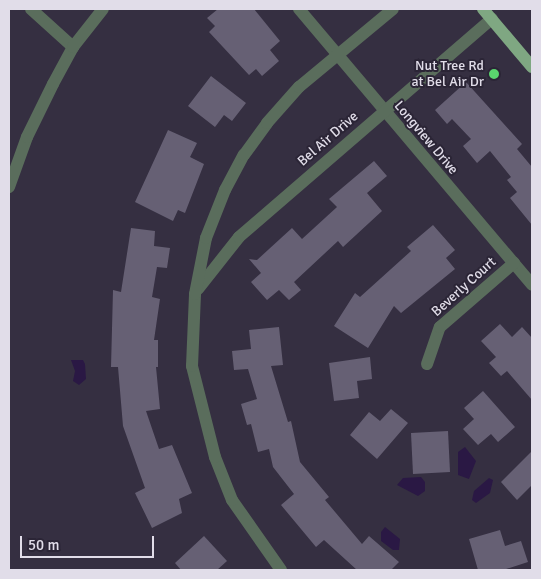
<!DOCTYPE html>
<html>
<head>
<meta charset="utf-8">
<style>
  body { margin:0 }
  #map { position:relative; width:541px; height:579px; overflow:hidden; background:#352f41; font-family:Signika,sans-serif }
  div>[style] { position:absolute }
  .water>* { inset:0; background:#2a1844 }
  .building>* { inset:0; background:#666074 }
  .minor>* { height:12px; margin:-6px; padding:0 6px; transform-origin:6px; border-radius:6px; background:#5a6d5c }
  .major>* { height:12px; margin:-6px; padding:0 6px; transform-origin:6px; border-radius:6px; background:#7fa782 }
  .dots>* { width:14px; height:14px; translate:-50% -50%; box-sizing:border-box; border:2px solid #2b2536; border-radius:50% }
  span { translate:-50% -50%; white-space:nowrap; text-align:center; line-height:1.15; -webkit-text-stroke:4px #2b2536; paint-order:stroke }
  .poi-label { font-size:14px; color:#e1dde9 }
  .right { translate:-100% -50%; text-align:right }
  .street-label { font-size:14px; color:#e1dde9 }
  .frame { position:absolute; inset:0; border:10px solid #e1dde9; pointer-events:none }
  .scale { position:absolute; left:20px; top:536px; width:134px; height:22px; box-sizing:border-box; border:2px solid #e1dde9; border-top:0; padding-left:6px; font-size:15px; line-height:18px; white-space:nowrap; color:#e1dde9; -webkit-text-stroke:4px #2b2536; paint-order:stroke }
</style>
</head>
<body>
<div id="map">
  <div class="water">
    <div style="clip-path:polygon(71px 360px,83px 360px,85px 364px,86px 379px,79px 385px,73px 381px,75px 371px)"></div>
    <div style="clip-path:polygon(465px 447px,476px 461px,469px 479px,458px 475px,458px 452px)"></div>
    <div style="clip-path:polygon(421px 477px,425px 482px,425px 491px,418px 496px,397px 485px,403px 478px)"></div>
    <div style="clip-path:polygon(489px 478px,493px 480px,490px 493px,476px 503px,472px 500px,474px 491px)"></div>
    <div style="clip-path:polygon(385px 527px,400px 539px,399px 550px,393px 550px,381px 541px,381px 532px)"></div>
  </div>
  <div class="building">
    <div style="clip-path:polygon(218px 9px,254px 9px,280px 41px,270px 50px,279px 61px,262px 76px,256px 69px,249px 75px,209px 32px,215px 26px,207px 18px)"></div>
    <div style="clip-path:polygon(211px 76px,246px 103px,232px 121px,224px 115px,215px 127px,188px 106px)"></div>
    <div style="clip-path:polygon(466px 82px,522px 144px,517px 149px,532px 167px,532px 225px,510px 198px,517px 192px,507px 180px,511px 177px,490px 151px,477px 163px,463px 146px,471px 139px,452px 119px,447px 124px,435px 110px)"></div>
    <div style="clip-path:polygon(168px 130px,197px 143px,190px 157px,204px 164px,185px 213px,178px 210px,173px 221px,135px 202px)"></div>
    <div style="clip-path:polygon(374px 161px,387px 176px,367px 193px,382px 211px,343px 247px,338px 241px,294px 282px,301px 290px,289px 300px,279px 290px,267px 300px,251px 282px,261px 273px,249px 259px,257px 260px,292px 228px,302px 239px,337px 207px,329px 199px)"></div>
    <div style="clip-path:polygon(433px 225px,455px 250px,446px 258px,455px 269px,401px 313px,394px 306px,368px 348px,334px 326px,355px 293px,360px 297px,411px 251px,407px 247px)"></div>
    <div style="clip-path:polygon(131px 228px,155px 231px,154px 246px,170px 248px,167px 268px,157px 267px,152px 297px,160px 299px,154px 340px,158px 340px,158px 367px,156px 367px,160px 409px,146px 411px,159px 449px,172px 445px,192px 493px,179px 499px,182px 513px,152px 528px,135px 493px,145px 488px,123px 426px,118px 367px,111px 367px,113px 290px,121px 292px)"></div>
    <div style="clip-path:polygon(500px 324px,512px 337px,522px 327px,532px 338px,532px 400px,507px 371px,501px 376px,489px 363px,496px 357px,481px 341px)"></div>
    <div style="clip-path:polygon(279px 327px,283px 365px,271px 366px,288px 422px,291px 421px,300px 462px,329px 497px,325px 500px,362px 544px,369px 536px,399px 562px,391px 570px,357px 570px,324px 540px,316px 547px,281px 505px,294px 494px,273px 467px,269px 449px,258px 452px,251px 424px,247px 425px,241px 404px,257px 399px,248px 369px,234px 370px,232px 351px,251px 349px,249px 330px)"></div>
    <div style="clip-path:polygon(370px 357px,372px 379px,357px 381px,359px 398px,334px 401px,329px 363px)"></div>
    <div style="clip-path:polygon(483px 391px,515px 427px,498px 442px,491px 434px,478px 445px,463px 429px,474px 419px,464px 408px)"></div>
    <div style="clip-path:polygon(391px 409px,408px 423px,377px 459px,350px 435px,369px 412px,380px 421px)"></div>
    <div style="clip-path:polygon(448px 431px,450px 472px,413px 474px,411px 433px)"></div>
    <div style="clip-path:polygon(532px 451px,532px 485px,517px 500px,501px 482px)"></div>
    <div style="clip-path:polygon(500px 530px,505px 546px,521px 541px,528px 562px,503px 570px,478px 570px,469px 539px)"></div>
    <div style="clip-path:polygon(204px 536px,227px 561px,217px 570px,181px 570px,175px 563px)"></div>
  </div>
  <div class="minor">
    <div style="left:31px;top:9px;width:57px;rotate:42.1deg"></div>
    <div style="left:299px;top:9px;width:361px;rotate:49.8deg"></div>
    <div style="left:9px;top:187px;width:53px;rotate:-70.2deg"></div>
    <div style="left:27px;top:137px;width:59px;rotate:-63.9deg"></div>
    <div style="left:53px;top:84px;width:42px;rotate:-61.6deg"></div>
    <div style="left:73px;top:47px;width:48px;rotate:-51.7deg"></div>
    <div style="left:198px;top:289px;width:66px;rotate:-51.7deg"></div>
    <div style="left:239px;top:237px;width:334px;rotate:-40.8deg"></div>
    <div style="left:427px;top:364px;width:39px;rotate:-71deg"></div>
    <div style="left:440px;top:327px;width:98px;rotate:-40.9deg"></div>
    <div style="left:281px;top:570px;width:85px;rotate:-125deg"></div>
    <div style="left:232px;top:500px;width:46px;rotate:-111.6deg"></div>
    <div style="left:215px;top:457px;width:94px;rotate:-104.2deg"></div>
    <div style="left:192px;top:366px;width:72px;rotate:-87.6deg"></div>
    <div style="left:195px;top:294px;width:57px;rotate:-78.9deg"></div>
    <div style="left:206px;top:238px;width:52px;rotate:-68.4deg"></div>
    <div style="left:225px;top:190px;width:40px;rotate:-62deg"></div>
    <div style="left:244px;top:155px;width:39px;rotate:-54deg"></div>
    <div style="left:267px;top:123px;width:48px;rotate:-48.4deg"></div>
    <div style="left:299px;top:87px;width:122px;rotate:-39.7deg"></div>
  </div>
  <div class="major">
    <div style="left:483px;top:9px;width:76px;rotate:49.8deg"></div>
  </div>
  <div class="dots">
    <div style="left:494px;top:74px;background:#5ad56e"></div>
  </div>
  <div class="poi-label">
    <span class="right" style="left:484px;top:74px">Nut Tree Rd<br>at Bel Air Dr</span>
  </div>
  <div class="street-label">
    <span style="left:426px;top:138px;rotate:50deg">Longview Drive</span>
    <span style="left:328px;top:139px;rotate:-41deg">Bel Air Drive</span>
    <span style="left:464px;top:287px;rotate:-42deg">Beverly Court</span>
  </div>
  <div class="frame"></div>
  <div class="scale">50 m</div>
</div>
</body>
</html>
